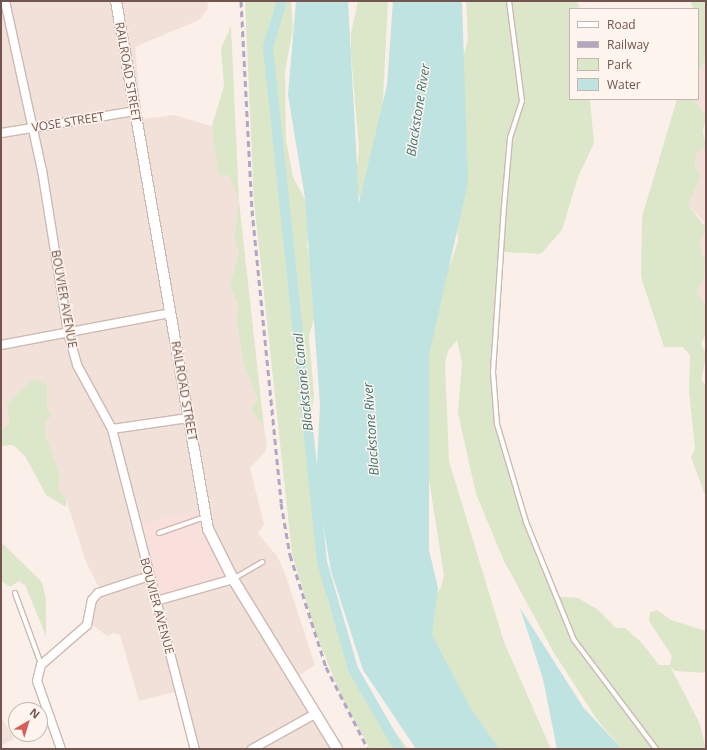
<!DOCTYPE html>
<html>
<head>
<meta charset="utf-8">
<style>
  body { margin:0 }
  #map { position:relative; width:707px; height:750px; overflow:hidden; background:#fbf0e9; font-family:"Open Sans",sans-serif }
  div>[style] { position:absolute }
  .residential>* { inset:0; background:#f2e1d8 }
  .commercial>* { inset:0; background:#fae0dd }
  .green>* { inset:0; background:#dbe7c8 }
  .water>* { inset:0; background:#bee3e1 }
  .canal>* { height:10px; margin:-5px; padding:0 5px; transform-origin:5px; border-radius:5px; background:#bee3e1 }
  .roads { filter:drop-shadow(1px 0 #ceb9b2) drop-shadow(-1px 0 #ceb9b2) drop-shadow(0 1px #ceb9b2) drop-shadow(0 -1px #ceb9b2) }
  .service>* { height:4px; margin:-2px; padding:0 2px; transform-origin:2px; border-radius:2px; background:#fff }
  .minor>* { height:8px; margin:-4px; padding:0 4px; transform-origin:4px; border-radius:4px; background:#fff }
  .tertiary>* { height:10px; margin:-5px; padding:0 5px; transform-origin:5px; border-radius:5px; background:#fff }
  .rail>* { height:3px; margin-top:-1.5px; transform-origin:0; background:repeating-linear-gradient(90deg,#b1a7c4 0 6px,transparent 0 10px) }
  span { translate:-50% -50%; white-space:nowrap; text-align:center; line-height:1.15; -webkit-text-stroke:3px #fef5ef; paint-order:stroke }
  .street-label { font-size:12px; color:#73544e }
  .water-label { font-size:13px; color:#437675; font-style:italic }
  .frame { position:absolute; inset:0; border:2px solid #73544e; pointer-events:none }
  .legend { position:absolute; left:569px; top:8px; width:130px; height:92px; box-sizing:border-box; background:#fef5ef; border:1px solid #c6b5af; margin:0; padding:5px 7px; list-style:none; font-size:12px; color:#73544e }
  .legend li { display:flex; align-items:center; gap:8px; height:20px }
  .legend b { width:20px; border:1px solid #c6b5af }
  .north { position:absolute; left:8px; top:702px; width:40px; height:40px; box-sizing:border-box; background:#fef5ef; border:1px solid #c6b5af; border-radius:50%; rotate:38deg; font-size:11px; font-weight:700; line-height:16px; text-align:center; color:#73544e }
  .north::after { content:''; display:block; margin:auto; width:14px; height:18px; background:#d95c59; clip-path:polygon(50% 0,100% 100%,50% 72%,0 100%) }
</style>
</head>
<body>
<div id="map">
  <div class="residential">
    <div style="clip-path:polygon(evenodd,1px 1px,207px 1px,208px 8px,199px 20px,135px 47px,142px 119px,175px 115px,214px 127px,218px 174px,229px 175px,239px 201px,234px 237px,239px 253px,230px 285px,238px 305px,237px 323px,243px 362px,257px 399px,251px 410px,264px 427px,267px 444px,265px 452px,250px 468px,264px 524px,258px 534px,277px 556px,285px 573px,315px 665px,294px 679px,307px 703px,308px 715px,320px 725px,335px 749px,189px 749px,175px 692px,139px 701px,120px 635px,114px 633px,107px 636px,86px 620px,93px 596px,99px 588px,86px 562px,66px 499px,59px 490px,60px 475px,45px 432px,47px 384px,33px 379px,7px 404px,9px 423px,1px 431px,1px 1px,134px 527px,206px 535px,230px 578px,152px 600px,134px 527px)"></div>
    <div style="clip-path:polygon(706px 61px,706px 115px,692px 100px,698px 99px,698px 71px)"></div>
    <div style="clip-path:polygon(706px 146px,706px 305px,697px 292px,704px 278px,705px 262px,699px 244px,704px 222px,688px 205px,701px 176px,695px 166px,696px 155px)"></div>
    <div style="clip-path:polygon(1px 717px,14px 739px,1px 746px)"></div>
  </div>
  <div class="commercial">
    <div style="clip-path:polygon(201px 512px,210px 547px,230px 578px,154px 602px,134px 527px,176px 515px)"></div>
  </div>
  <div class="green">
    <div style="clip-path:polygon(245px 1px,291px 1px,293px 28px,285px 72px,286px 140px,293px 177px,315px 218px,307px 243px,317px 309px,309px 336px,314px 395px,307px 442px,309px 483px,315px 528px,326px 566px,327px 598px,344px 653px,371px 700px,408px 749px,370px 749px,342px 698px,315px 631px,292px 554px,254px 201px)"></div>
    <div style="clip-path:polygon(358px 1px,388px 1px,381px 137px,362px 204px,355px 183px,359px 149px,351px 53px,351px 33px)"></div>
    <div style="clip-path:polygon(466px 1px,576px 1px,580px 7px,570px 9px,570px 99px,590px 99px,594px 143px,578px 177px,562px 230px,541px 254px,503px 252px,492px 369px,498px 431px,510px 475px,555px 596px,578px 598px,597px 609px,616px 628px,625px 628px,642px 643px,659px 665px,670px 665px,672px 656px,649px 621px,650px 612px,657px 610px,671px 620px,706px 631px,706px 673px,675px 671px,670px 666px,700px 724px,706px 749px,622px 749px,598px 721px,554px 653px,504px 561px,476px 494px,458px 413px,462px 363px,457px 340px,448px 351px,445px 363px,449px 461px,504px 642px,551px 749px,487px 749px,420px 620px,441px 587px,444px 575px,429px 480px,424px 385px,432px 290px,450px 265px,458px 241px,456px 210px,463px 57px,468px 39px)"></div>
    <div style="clip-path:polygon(691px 1px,706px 1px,706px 61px,698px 71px,698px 9px,693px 9px)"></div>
    <div style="clip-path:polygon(231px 26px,239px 201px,264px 427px,251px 410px,257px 399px,243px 362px,237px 323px,238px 305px,230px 285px,239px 253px,234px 237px,239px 201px,229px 175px,218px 175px,212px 126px,224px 86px,221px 48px)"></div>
    <div style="clip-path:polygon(677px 99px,692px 99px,706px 115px,703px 131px,706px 146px,696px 155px,695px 166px,701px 176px,688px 205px,706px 228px,699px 244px,705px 262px,704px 278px,697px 292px,706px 305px,706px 334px,701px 344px,706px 353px,702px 380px,706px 386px,706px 498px,691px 457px,695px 449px,689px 391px,690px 355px,683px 347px,664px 347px,641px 277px,642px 217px)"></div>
    <div style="clip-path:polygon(33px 379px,47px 384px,47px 408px,52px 415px,46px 421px,45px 432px,60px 475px,59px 490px,66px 499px,66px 507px,46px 495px,25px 456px,13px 445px,1px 446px,1px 431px,9px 423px,7px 404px)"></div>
    <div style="clip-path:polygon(1px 542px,42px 582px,46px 600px,46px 636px,25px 585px,19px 581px,10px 587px,1px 581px)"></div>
  </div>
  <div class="water">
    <div style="clip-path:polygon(296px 1px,348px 1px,359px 203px,387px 85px,393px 1px,462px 1px,468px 183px,429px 355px,429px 550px,438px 588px,432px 635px,471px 709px,499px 749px,416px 749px,363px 670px,331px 571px,316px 483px,320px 405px,305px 198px,288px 95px)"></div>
    <div style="clip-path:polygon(520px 608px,583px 707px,622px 749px,557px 749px,543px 679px)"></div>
  </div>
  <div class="canal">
    <div style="left:282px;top:1px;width:48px;rotate:106.9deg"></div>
    <div style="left:268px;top:47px;width:518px;rotate:84.01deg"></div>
    <div style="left:322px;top:562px;width:111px;rotate:73.8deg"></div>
    <div style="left:353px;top:669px;width:92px;rotate:60.1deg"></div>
  </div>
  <div class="roads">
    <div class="service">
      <div style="left:509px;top:1px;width:101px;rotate:82.6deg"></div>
      <div style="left:522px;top:101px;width:39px;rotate:108deg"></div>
      <div style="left:510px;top:138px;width:68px;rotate:95deg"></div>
      <div style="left:504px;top:206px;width:166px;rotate:93.8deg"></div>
      <div style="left:493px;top:372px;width:52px;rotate:85.6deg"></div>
      <div style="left:497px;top:424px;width:102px;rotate:73.5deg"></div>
      <div style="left:526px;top:522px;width:127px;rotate:67.9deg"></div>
      <div style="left:574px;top:640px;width:136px;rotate:53deg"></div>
      <div style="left:159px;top:533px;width:49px;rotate:-19.2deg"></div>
      <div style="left:233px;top:579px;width:34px;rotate:-30deg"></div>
      <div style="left:15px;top:593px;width:76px;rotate:69.9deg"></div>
    </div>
    <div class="minor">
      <div style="left:5px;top:1px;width:173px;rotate:77.7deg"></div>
      <div style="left:42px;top:170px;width:165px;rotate:80.9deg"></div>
      <div style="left:68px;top:333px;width:33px;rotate:74deg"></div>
      <div style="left:77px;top:365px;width:73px;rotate:61.3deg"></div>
      <div style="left:112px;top:429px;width:331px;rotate:75.5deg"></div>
      <div style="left:1px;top:133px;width:136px;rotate:-9.3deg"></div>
      <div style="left:1px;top:345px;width:173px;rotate:-10.7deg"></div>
      <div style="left:112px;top:429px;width:77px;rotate:-8.2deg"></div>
      <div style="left:156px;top:601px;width:80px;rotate:-15.9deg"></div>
      <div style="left:61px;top:749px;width:72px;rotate:-109.4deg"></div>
      <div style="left:37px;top:681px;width:16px;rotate:-76deg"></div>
      <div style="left:41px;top:665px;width:61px;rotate:-41deg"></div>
      <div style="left:87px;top:625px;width:25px;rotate:-79deg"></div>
      <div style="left:92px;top:600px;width:9px;rotate:-49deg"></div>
      <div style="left:98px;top:593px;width:54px;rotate:-18.4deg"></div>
      <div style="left:252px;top:749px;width:72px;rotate:-29.1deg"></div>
    </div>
    <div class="tertiary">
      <div style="left:116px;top:1px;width:536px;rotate:80.12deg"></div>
      <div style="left:208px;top:529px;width:56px;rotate:63.4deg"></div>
      <div style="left:233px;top:579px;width:199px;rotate:58.5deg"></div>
    </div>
  </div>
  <div class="rail">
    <div style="left:241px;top:1px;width:209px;rotate:87deg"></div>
    <div style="left:252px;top:210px;width:294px;rotate:84.3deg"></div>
    <div style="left:281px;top:503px;width:53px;rotate:80.2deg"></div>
    <div style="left:290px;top:555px;width:118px;rotate:72.2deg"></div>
    <div style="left:326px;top:667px;width:92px;rotate:62.9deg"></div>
  </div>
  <div class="street-label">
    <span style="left:128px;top:72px;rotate:80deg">RAILROAD STREET</span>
    <span style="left:68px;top:122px;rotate:-9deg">VOSE STREET</span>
    <span style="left:64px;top:299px;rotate:80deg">BOUVIER AVENUE</span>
    <span style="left:184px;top:391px;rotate:80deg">RAILROAD STREET</span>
    <span style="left:157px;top:606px;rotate:75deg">BOUVIER AVENUE</span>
  </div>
  <div class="water-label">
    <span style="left:418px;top:110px;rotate:-81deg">Blackstone River</span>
    <span style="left:303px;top:382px;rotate:-96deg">Blackstone Canal</span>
    <span style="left:371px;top:429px;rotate:-94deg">Blackstone River</span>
  </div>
  <div class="frame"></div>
  <ul class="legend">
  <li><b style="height:5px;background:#fff"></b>Road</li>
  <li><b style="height:5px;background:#b1a7c4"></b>Railway</li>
  <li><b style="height:11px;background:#dbe7c8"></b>Park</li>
  <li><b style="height:11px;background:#bee3e1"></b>Water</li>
  </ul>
  <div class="north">N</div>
</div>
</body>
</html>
